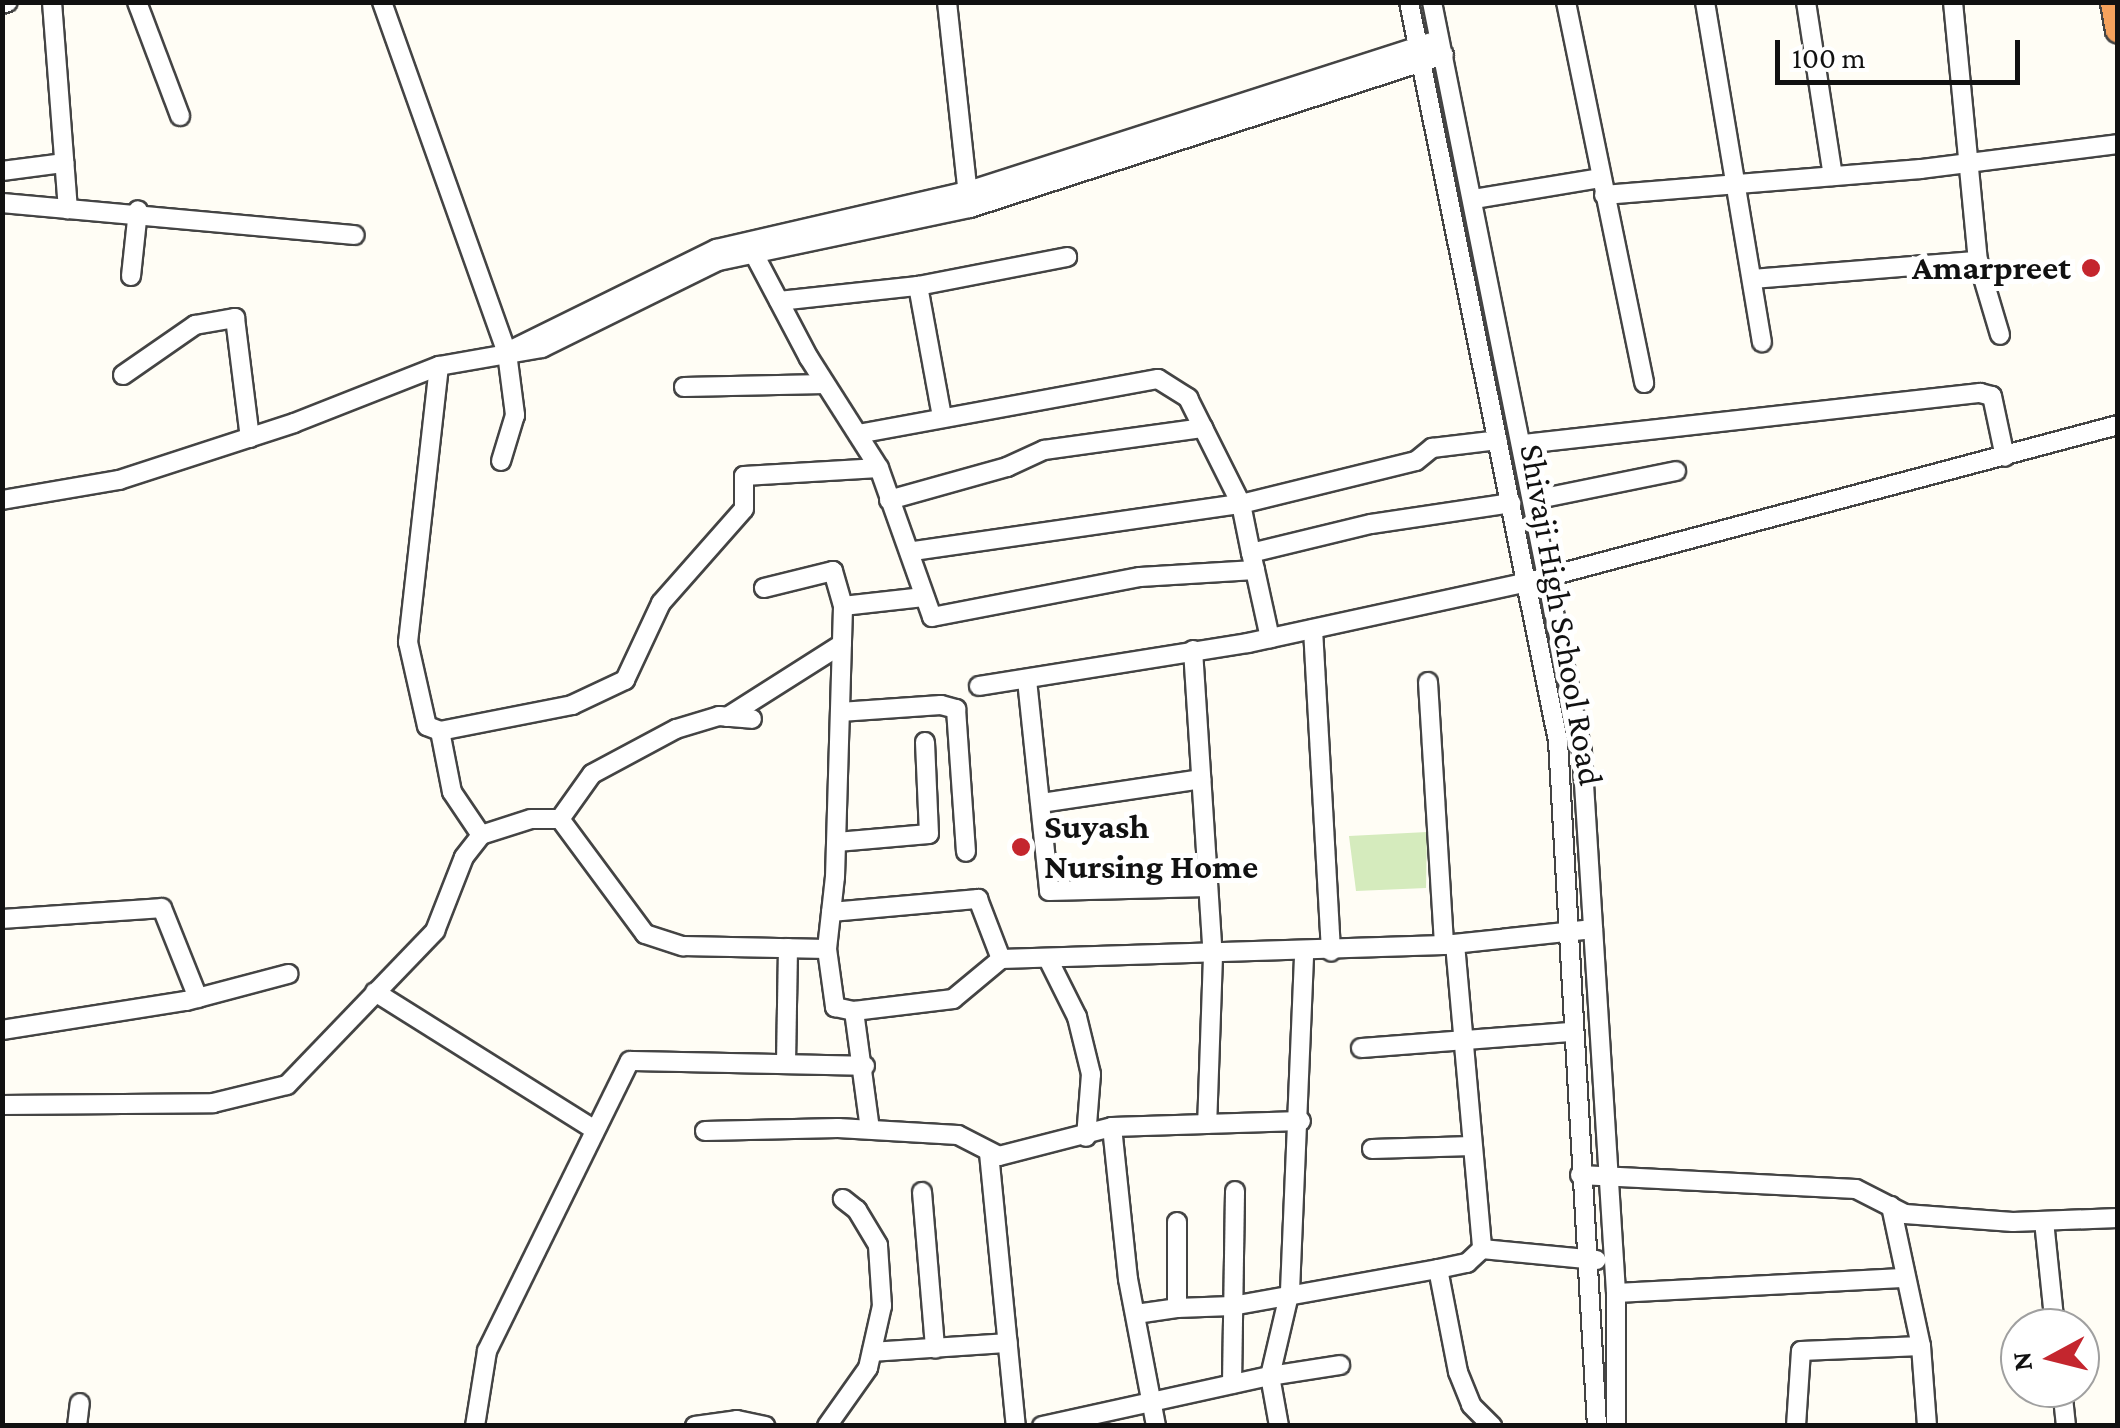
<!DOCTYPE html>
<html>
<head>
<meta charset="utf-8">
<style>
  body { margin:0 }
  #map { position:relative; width:2120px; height:1428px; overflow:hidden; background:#fffdf5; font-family:"Crimson Pro",serif }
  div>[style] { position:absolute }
  .green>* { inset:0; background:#d5ebbd }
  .roads { filter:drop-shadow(2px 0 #444) drop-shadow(-2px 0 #444) drop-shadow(0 2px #444) drop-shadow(0 -2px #444) }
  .minor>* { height:18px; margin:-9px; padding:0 9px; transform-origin:9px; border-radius:9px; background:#fff }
  .highway>* { height:25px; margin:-12.5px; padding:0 12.5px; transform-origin:12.5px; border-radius:12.5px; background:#f5a25d }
  .dots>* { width:28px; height:28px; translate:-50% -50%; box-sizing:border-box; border:5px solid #fff; border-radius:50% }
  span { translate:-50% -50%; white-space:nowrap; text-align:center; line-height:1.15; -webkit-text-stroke:10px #fff; paint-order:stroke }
  .poi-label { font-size:35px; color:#111; font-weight:700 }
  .right { translate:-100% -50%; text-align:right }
  .left { translate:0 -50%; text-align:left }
  .street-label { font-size:35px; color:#111 }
  .frame { position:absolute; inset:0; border:5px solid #111; pointer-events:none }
  .north { position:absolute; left:2000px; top:1308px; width:100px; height:100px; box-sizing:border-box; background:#fff; border:2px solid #a0a0a0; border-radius:50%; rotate:263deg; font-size:28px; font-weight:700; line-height:40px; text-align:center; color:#111 }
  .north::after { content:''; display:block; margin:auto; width:35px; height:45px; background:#c4262e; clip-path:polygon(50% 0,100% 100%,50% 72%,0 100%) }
  .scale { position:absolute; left:1775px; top:40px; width:245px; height:45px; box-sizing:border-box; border:5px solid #111; border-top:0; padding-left:12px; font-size:30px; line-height:35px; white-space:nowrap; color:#111; -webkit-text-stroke:8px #fff; paint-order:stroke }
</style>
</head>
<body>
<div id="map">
  <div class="green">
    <div style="clip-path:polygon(1427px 832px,1426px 888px,1356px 891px,1349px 836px)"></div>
  </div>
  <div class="roads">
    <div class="minor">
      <div style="left:52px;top:2px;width:208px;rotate:85.6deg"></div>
      <div style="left:137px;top:2px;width:122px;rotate:69.3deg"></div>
      <div style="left:382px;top:2px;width:373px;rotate:70.4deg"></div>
      <div style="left:507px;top:353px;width:63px;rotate:82.6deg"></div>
      <div style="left:515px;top:415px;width:48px;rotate:106.9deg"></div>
      <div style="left:947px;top:2px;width:202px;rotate:83.8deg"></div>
      <div style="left:1409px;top:2px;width:754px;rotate:78.6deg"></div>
      <div style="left:1558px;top:741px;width:686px;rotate:86.74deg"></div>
      <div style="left:1432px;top:2px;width:765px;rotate:78.69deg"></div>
      <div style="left:1582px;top:752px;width:542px;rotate:86.4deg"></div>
      <div style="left:1616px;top:1293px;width:133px;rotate:90deg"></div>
      <div style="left:1566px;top:2px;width:389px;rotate:78.4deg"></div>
      <div style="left:1705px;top:2px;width:345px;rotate:80.5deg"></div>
      <div style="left:1806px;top:2px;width:176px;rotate:81.2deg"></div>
      <div style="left:1953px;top:2px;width:260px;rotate:84.5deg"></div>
      <div style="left:1978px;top:261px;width:77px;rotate:73.4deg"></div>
      <div style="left:2px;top:4px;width:6px;rotate:-18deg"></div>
      <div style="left:2px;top:171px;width:63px;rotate:-7.4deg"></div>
      <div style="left:1604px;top:195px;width:318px;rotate:-4.7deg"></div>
      <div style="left:1921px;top:169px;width:199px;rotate:-7.2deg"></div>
      <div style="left:1474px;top:199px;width:129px;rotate:-9.4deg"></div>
      <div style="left:2px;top:203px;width:354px;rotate:5.2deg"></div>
      <div style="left:753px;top:252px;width:120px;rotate:62.2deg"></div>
      <div style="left:809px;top:358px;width:130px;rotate:57.5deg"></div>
      <div style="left:879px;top:468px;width:158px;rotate:70.4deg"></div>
      <div style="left:932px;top:617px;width:212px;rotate:-10.9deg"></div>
      <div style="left:1140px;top:577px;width:115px;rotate:-3.5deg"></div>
      <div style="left:1255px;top:570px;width:17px;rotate:-103deg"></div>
      <div style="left:1251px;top:553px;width:123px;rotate:-13.6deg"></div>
      <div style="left:1371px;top:524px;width:142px;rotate:-8.5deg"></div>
      <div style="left:131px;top:276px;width:66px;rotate:-83.9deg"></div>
      <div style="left:1752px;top:279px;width:227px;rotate:-4.6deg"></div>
      <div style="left:918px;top:286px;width:133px;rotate:79.6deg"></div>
      <div style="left:779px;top:301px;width:140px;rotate:-6.2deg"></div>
      <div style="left:918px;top:286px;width:152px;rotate:-11deg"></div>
      <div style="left:511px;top:350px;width:229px;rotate:-26.2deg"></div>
      <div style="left:716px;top:249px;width:259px;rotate:-13deg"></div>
      <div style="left:968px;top:191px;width:486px;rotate:-17.8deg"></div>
      <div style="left:439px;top:366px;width:278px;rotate:96.4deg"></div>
      <div style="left:408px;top:642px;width:86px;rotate:77.3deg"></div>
      <div style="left:427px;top:726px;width:14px;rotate:21deg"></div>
      <div style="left:440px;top:731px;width:135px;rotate:-11.1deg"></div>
      <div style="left:572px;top:705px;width:59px;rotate:-25.3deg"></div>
      <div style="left:625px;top:680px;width:85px;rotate:-64.9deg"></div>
      <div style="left:661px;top:603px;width:125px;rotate:-48.6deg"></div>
      <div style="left:744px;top:509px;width:33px;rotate:-90deg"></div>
      <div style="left:744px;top:476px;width:135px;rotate:-3.4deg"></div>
      <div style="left:123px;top:375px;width:88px;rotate:-34.8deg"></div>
      <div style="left:195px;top:325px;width:41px;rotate:-9.9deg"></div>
      <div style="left:235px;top:318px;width:121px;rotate:82.9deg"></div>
      <div style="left:684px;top:387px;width:141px;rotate:-1.2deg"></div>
      <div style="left:858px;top:434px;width:305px;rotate:-10.4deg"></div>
      <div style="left:1158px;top:379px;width:36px;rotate:32deg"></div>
      <div style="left:1188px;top:398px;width:119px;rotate:63.4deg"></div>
      <div style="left:1241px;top:504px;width:50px;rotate:78.5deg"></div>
      <div style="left:1524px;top:444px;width:459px;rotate:-6.4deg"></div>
      <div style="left:1980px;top:393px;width:12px;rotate:14deg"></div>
      <div style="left:1992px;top:396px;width:62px;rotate:78deg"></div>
      <div style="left:2px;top:500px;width:119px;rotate:-9.7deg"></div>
      <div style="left:119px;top:480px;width:184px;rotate:-18deg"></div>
      <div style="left:294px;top:423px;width:156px;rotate:-21.5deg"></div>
      <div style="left:439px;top:366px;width:105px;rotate:-9.9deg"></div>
      <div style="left:542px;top:348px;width:196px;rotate:-26.3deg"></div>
      <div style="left:718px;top:261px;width:258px;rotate:-11.9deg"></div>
      <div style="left:970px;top:208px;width:498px;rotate:-17.9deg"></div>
      <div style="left:889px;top:500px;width:123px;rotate:-15.6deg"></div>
      <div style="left:1007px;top:467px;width:41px;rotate:-24.7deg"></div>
      <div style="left:1044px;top:450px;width:161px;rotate:-7.9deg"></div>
      <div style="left:1534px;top:500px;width:145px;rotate:-11.5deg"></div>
      <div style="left:913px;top:551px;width:331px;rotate:-8.2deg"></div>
      <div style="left:1241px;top:504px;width:180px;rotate:-13.8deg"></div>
      <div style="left:1416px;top:461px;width:21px;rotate:-39deg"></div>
      <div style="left:1432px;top:448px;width:66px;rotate:-6.9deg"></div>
      <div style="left:1255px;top:570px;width:70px;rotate:77.6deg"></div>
      <div style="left:764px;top:588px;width:71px;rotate:-13.8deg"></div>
      <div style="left:833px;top:571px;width:36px;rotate:74deg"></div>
      <div style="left:1313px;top:629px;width:323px;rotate:86.8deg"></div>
      <div style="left:1193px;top:650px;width:307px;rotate:86.3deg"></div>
      <div style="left:1213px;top:956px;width:168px;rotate:92deg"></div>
      <div style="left:1027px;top:680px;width:212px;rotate:84deg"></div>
      <div style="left:1049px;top:891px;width:159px;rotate:-1.4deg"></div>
      <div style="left:1428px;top:682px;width:263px;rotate:86.5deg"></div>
      <div style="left:979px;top:686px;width:272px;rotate:-9.1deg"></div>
      <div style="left:1248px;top:643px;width:287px;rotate:-12.3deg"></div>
      <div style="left:1528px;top:582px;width:611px;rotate:-14.9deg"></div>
      <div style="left:840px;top:712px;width:101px;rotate:-4deg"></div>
      <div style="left:941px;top:705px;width:16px;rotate:15deg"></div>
      <div style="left:956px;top:709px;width:143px;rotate:86deg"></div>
      <div style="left:727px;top:717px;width:136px;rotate:-32.4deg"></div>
      <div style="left:440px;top:731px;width:62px;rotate:78.9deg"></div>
      <div style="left:452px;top:792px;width:52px;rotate:56deg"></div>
      <div style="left:1041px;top:803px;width:162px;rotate:-8.5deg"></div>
      <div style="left:560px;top:819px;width:55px;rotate:-54.6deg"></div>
      <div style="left:592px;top:774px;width:95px;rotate:-28.2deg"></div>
      <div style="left:676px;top:729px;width:45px;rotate:-16.8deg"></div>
      <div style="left:719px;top:716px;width:33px;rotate:5deg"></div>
      <div style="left:837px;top:842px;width:92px;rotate:-5deg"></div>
      <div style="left:929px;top:834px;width:92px;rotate:-92.5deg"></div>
      <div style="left:831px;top:912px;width:148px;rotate:-5.1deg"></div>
      <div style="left:978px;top:899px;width:64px;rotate:69deg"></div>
      <div style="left:2px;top:919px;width:160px;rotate:-3.9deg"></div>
      <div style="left:162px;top:908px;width:97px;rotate:68.2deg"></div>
      <div style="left:1455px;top:944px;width:306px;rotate:84.9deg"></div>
      <div style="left:827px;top:949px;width:72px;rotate:-83.7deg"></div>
      <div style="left:835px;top:877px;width:271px;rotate:-88.3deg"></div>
      <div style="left:843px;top:606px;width:81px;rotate:-6.4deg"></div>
      <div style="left:1048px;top:959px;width:65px;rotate:63.4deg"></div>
      <div style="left:1077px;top:1017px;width:59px;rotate:76.2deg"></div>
      <div style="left:1091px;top:1074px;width:63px;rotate:94.5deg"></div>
      <div style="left:375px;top:992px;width:256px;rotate:32.1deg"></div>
      <div style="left:854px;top:1011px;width:119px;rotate:82.3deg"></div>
      <div style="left:2px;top:1030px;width:186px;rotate:-9deg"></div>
      <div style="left:186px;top:1001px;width:106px;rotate:-14.8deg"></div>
      <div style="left:1361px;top:1048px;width:210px;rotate:-4.4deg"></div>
      <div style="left:786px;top:1063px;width:115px;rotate:-89deg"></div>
      <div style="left:2px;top:1105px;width:211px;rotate:-0.5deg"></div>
      <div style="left:213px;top:1103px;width:76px;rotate:-13.7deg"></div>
      <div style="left:287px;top:1085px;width:214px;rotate:-46.1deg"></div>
      <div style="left:435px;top:931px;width:79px;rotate:-68.6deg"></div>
      <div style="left:464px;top:857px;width:28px;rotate:-52deg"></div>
      <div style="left:481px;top:835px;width:52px;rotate:-17.7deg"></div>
      <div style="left:531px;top:819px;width:29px"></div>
      <div style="left:560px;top:819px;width:143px;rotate:53.5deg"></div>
      <div style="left:645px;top:934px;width:40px;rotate:18deg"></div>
      <div style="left:683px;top:946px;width:144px;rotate:1.2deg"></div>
      <div style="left:827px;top:949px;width:59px;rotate:82.1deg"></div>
      <div style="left:835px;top:1007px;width:19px;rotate:12deg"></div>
      <div style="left:854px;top:1011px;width:100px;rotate:-6.9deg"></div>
      <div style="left:953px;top:999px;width:62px;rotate:-39.8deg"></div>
      <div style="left:1001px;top:959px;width:443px;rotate:-1.8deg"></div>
      <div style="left:1444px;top:945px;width:150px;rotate:-6.1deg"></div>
      <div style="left:1112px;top:1127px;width:153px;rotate:84deg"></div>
      <div style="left:1128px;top:1279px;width:150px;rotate:79.2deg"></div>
      <div style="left:705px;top:1131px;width:133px;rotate:-1.3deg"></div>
      <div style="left:838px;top:1128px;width:120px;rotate:3.3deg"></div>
      <div style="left:958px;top:1135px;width:46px;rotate:27.1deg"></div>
      <div style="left:999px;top:1156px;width:117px;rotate:-14.4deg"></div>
      <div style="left:1112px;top:1127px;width:189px;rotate:-1.8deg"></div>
      <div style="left:1372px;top:1149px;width:100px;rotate:-1.7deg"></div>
      <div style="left:989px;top:1153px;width:274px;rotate:84.4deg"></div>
      <div style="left:1580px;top:1175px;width:276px;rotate:2.9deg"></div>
      <div style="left:1856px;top:1189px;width:55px;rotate:27deg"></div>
      <div style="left:1905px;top:1214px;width:108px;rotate:4.2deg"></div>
      <div style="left:2013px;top:1222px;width:105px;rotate:-2.2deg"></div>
      <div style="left:922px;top:1192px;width:157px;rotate:85.2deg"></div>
      <div style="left:1891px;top:1206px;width:143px;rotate:77.9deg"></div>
      <div style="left:1921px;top:1346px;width:80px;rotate:85.7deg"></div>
      <div style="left:2044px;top:1221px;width:108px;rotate:84.1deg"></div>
      <div style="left:1438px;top:1269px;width:105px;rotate:79deg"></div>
      <div style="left:1458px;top:1372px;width:35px;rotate:68deg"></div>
      <div style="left:1471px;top:1405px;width:30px;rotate:45deg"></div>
      <div style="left:1616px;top:1293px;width:287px;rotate:-3deg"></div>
      <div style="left:1177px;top:1308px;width:55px;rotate:-2.1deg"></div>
      <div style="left:1232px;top:1306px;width:209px;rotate:-10.2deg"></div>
      <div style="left:1438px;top:1269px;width:30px;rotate:-12deg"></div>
      <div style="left:1467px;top:1263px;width:21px;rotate:-43deg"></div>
      <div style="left:1482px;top:1249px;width:115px;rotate:5.5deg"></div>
      <div style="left:1136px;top:1314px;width:41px;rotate:-8.3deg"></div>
      <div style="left:1177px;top:1308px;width:86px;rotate:-90deg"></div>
      <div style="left:872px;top:1352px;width:136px;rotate:-3.8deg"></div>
      <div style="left:1232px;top:1384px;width:193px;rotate:-89.1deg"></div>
      <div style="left:2062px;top:1388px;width:38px;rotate:84deg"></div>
      <div style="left:77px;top:1426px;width:23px;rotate:-83deg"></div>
      <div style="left:475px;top:1426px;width:76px;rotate:-80.9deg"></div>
      <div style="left:487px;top:1351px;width:323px;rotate:-63.8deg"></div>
      <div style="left:630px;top:1061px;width:235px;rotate:1.2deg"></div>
      <div style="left:695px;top:1426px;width:42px;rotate:-8.1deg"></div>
      <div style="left:737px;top:1420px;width:29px;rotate:12deg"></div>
      <div style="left:827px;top:1426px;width:71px;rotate:-54.7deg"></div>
      <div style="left:868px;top:1368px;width:64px;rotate:-77.3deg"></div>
      <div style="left:882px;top:1306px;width:61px;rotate:-93.8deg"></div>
      <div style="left:878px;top:1245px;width:41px;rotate:-121deg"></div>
      <div style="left:857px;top:1210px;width:18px;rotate:-142deg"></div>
      <div style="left:1042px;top:1426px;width:233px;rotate:-12.4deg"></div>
      <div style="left:1270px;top:1376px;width:87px;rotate:-76.8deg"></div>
      <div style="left:1290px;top:1291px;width:339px;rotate:-87.6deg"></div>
      <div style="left:1279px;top:1426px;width:51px;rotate:-100.2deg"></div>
      <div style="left:1270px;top:1376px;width:71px;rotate:-8.9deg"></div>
      <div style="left:1796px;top:1426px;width:75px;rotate:-86.2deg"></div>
      <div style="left:1801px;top:1351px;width:120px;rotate:-2.4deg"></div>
    </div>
    <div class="highway">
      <div style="left:2113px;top:2px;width:28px;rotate:80deg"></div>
    </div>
  </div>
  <div class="dots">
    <div style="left:2091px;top:268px;background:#c4262e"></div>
    <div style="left:1021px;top:847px;background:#c4262e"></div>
  </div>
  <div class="poi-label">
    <span class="right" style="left:2071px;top:268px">Amarpreet</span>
    <span class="left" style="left:1044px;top:847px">Suyash<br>Nursing Home</span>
  </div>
  <div class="street-label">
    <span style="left:1561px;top:615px;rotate:80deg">Shivaji High School Road</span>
  </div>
  <div class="frame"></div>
  <div class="north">N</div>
  <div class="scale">100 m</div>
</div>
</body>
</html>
